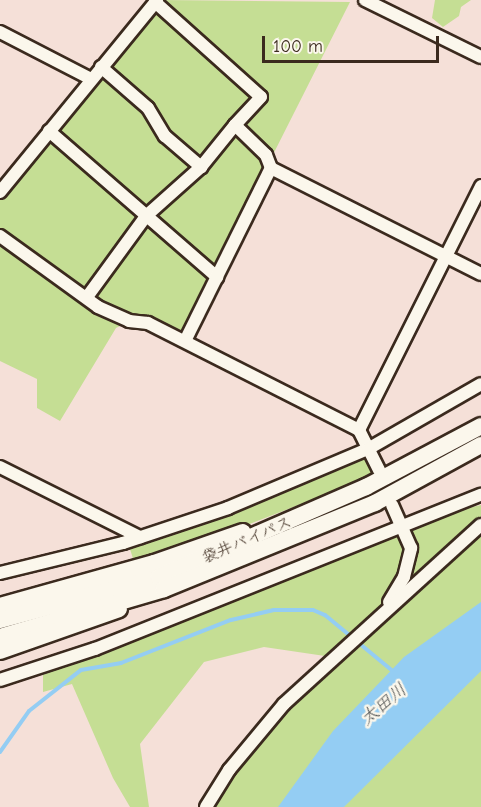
<!DOCTYPE html>
<html>
<head>
<meta charset="utf-8">
<style>
  body { margin:0 }
  #map { position:relative; width:481px; height:807px; overflow:hidden; background:#f5e0d8; font-family:"Comic Neue","Klee One",sans-serif }
  div>[style] { position:absolute }
  .green>* { inset:0; background:#c5de94 }
  .water>* { inset:0; background:#94cdf3 }
  .stream>* { height:4px; margin:-2px; padding:0 2px; transform-origin:2px; border-radius:2px; background:#94cdf3 }
  .roads { filter:drop-shadow(2px 0 #3b2a1e) drop-shadow(-2px 0 #3b2a1e) drop-shadow(0 2px #3b2a1e) drop-shadow(0 -2px #3b2a1e) }
  .minor>* { height:12px; margin:-6px; padding:0 6px; transform-origin:6px; border-radius:6px; background:#fbf7ec }
  .highway>* { height:16px; margin:-8px; padding:0 8px; transform-origin:8px; border-radius:8px; background:#fbf7ec }
  span { translate:-50% -50%; white-space:nowrap; text-align:center; line-height:1.15; -webkit-text-stroke:5px #fbf7ec; paint-order:stroke }
  .street-label { font-size:16px; color:#3b2a1e }
  .water-label { font-size:18px; color:#515353; font-style:italic }
  .scale { position:absolute; left:262px; top:36px; width:177px; height:27px; box-sizing:border-box; border:3px solid #3b2a1e; border-top:0; padding-left:8px; font-size:18px; line-height:21px; white-space:nowrap; color:#3b2a1e; -webkit-text-stroke:4px #fbf7ec; paint-order:stroke }
</style>
</head>
<body>
<div id="map">
  <div class="green">
    <div style="clip-path:polygon(162px 0,350px 2px,180px 339px,130px 321px,116px 328px,60px 421px,37px 408px,37px 379px,0 361px,0 193px)"></div>
    <div style="clip-path:polygon(435px 0,471px 0,461px 7px,459px 16px,443px 27px,432px 18px)"></div>
    <div style="clip-path:polygon(368px 449px,376px 475px,136px 568px,129px 546px)"></div>
    <div style="clip-path:polygon(481px 505px,481px 523px,325px 656px,264px 647px,204px 662px,140px 744px,149px 807px,130px 807px,113px 778px,72px 684px,43px 692px,43px 675px,228px 593px,411px 521px)"></div>
    <div style="clip-path:polygon(481px 525px,481px 807px,207px 807px,270px 726px)"></div>
  </div>
  <div class="water">
    <div style="clip-path:polygon(481px 602px,481px 671px,344px 807px,278px 807px,333px 731px,404px 657px)"></div>
  </div>
  <div class="stream">
    <div style="left:0;top:752px;width:50px;rotate:-54.7deg"></div>
    <div style="left:29px;top:711px;width:66px;rotate:-38.3deg"></div>
    <div style="left:81px;top:670px;width:41px;rotate:-9.9deg"></div>
    <div style="left:121px;top:663px;width:118px;rotate:-21.4deg"></div>
    <div style="left:231px;top:620px;width:44px;rotate:-13.1deg"></div>
    <div style="left:274px;top:610px;width:39px"></div>
    <div style="left:313px;top:610px;width:13px;rotate:23deg"></div>
    <div style="left:325px;top:615px;width:89px;rotate:39.6deg"></div>
  </div>
  <div class="roads">
    <div class="minor">
      <div style="left:365px;top:0;width:129px;rotate:26.2deg"></div>
      <div style="left:155px;top:2px;width:142px;rotate:41.9deg"></div>
      <div style="left:261px;top:97px;width:38px;rotate:133deg"></div>
      <div style="left:0;top:32px;width:102px;rotate:27.3deg"></div>
      <div style="left:101px;top:67px;width:62px;rotate:41.1deg"></div>
      <div style="left:148px;top:108px;width:33px;rotate:59deg"></div>
      <div style="left:165px;top:136px;width:48px;rotate:40.7deg"></div>
      <div style="left:201px;top:167px;width:54px;rotate:-51deg"></div>
      <div style="left:235px;top:125px;width:43px;rotate:44.1deg"></div>
      <div style="left:266px;top:155px;width:14px;rotate:69deg"></div>
      <div style="left:271px;top:168px;width:235px;rotate:26.8deg"></div>
      <div style="left:49px;top:131px;width:223px;rotate:41deg"></div>
      <div style="left:0;top:192px;width:248px;rotate:-50.7deg"></div>
      <div style="left:0;top:236px;width:121px;rotate:35.9deg"></div>
      <div style="left:98px;top:307px;width:34px;rotate:24deg"></div>
      <div style="left:129px;top:321px;width:19px;rotate:6deg"></div>
      <div style="left:148px;top:323px;width:237px;rotate:26.9deg"></div>
      <div style="left:359px;top:430px;width:45px;rotate:63.4deg"></div>
      <div style="left:87px;top:297px;width:100px;rotate:-53.9deg"></div>
      <div style="left:146px;top:216px;width:74px;rotate:-41.7deg"></div>
      <div style="left:185px;top:341px;width:193px;rotate:-63.6deg"></div>
      <div style="left:359px;top:430px;width:273px;rotate:-63.4deg"></div>
      <div style="left:0;top:467px;width:157px;rotate:26.6deg"></div>
      <div style="left:0;top:573px;width:127px;rotate:-13.7deg"></div>
      <div style="left:123px;top:543px;width:111px;rotate:-18.4deg"></div>
      <div style="left:228px;top:508px;width:152px;rotate:-22.9deg"></div>
      <div style="left:368px;top:449px;width:130px;rotate:-29.9deg"></div>
      <div style="left:389px;top:602px;width:29px;rotate:-59deg"></div>
      <div style="left:404px;top:577px;width:30px;rotate:-76deg"></div>
      <div style="left:411px;top:548px;width:47px;rotate:-113.8deg"></div>
      <div style="left:0;top:680px;width:100px;rotate:-18.1deg"></div>
      <div style="left:95px;top:649px;width:416px;rotate:-21.8deg"></div>
      <div style="left:206px;top:807px;width:44px;rotate:-58.1deg"></div>
      <div style="left:229px;top:770px;width:86px;rotate:-50.2deg"></div>
      <div style="left:284px;top:704px;width:266px;rotate:-42.3deg"></div>
    </div>
    <div class="highway">
      <div style="left:0;top:606px;width:160px;rotate:-15.6deg"></div>
      <div style="left:154px;top:563px;width:94px;rotate:-19.2deg"></div>
      <div style="left:0;top:620px;width:165px;rotate:-15.1deg"></div>
      <div style="left:159px;top:577px;width:226px;rotate:-23.5deg"></div>
      <div style="left:366px;top:487px;width:130px;rotate:-27.9deg"></div>
      <div style="left:0;top:637px;width:171px;rotate:-16.3deg"></div>
      <div style="left:164px;top:589px;width:228px;rotate:-22.2deg"></div>
      <div style="left:375px;top:503px;width:121px;rotate:-28.7deg"></div>
      <div style="left:0;top:651px;width:126px;rotate:-19.4deg"></div>
    </div>
  </div>
  <div class="street-label">
    <span style="left:247px;top:540px;rotate:-23deg">袋井バイパス</span>
  </div>
  <div class="water-label">
    <span style="left:384px;top:705px;rotate:-40deg">太田川</span>
  </div>
  <div class="scale">100 m</div>
</div>
</body>
</html>
